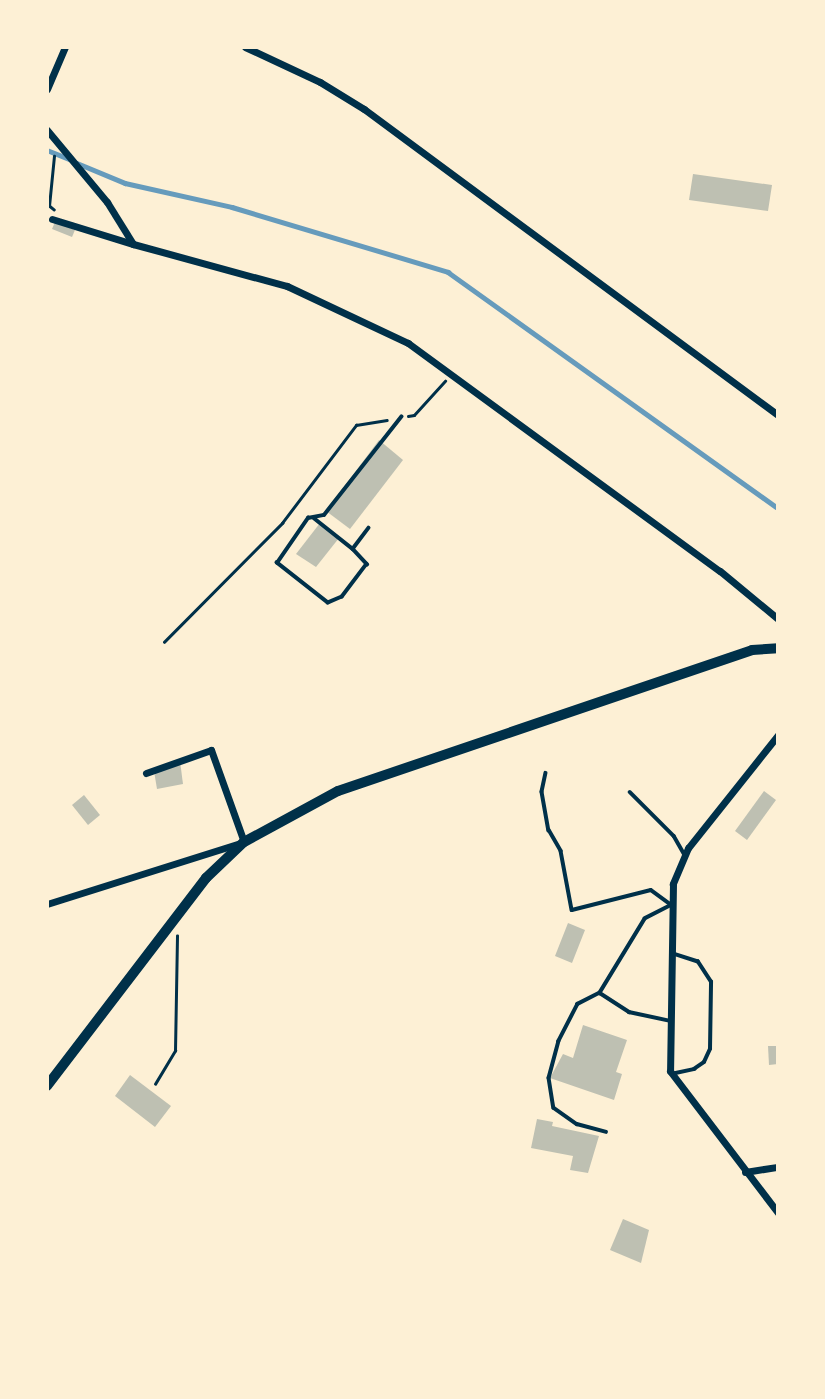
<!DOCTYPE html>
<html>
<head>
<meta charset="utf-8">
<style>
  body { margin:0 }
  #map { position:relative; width:825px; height:1399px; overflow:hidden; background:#fdf0d5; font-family:"DejaVu Sans",sans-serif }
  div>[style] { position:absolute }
  .stream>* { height:4.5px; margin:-2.25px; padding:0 2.25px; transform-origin:2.25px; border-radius:2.25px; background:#669bbc }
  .building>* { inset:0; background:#bec0b2 }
  .path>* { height:2.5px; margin:-1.25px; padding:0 1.25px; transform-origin:1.25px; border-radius:1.25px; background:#003049 }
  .service>* { height:3.5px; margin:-1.75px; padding:0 1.75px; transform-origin:1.75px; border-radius:1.75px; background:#003049 }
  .minor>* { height:7px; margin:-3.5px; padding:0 3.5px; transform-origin:3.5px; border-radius:3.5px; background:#003049 }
  .tertiary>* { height:10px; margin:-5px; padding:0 5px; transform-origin:5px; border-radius:5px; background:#003049 }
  span { translate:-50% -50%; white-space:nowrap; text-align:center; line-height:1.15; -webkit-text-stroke:7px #fdf0d5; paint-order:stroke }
  .frame { position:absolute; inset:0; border:49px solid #fdf0d5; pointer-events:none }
</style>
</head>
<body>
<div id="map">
  <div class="stream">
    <div style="left:47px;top:150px;width:24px;rotate:22deg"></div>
    <div style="left:77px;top:163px;width:52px;rotate:22.6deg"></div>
    <div style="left:125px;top:183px;width:110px;rotate:12.6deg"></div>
    <div style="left:232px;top:207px;width:226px;rotate:16.7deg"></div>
    <div style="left:448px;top:272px;width:406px;rotate:35.6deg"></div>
  </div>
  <div class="building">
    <div style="clip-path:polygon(693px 174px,772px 185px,768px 211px,689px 200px)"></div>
    <div style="clip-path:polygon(55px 222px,75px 230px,72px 237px,52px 229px)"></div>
    <div style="clip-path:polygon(379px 440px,403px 460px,350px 529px,326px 511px)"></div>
    <div style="clip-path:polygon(320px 523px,339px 538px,316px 567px,296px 554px)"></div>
    <div style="clip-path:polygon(180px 761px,183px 784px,157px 789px,154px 771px)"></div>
    <div style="clip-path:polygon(764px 791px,776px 800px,747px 840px,735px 831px)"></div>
    <div style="clip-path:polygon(84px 795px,100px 815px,88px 825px,72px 805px)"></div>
    <div style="clip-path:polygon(568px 923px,585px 930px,572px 963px,555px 956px)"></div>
    <div style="clip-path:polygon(583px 1025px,627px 1040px,616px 1072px,622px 1074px,614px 1100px,550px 1078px,563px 1054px,573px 1058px)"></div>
    <div style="clip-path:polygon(768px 1046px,778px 1046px,778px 1064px,769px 1065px)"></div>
    <div style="clip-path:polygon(130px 1075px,171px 1106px,155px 1127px,115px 1096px)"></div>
    <div style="clip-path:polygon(537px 1119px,553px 1122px,552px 1126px,599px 1136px,588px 1173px,570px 1170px,573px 1156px,531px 1148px)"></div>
    <div style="clip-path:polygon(623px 1219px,649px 1230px,641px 1263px,610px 1250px)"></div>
  </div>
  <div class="path">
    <div style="left:54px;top:210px;width:6px;rotate:-141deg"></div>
    <div style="left:49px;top:206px;width:50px;rotate:-84.3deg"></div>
    <div style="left:408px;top:416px;width:6px;rotate:-9deg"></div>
    <div style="left:414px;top:415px;width:46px;rotate:-47.6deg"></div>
    <div style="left:164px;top:642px;width:168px;rotate:-45.2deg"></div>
    <div style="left:282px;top:523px;width:123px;rotate:-52.9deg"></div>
    <div style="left:356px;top:425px;width:31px;rotate:-9deg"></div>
    <div style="left:155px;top:1084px;width:39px;rotate:-59deg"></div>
    <div style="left:175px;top:1051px;width:115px;rotate:-89deg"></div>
  </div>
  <div class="service">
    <div style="left:314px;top:518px;width:50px;rotate:38.5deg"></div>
    <div style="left:369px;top:528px;width:26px;rotate:127deg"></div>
    <div style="left:353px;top:549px;width:21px;rotate:47deg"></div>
    <div style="left:367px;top:564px;width:41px;rotate:127.1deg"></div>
    <div style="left:342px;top:597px;width:15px;rotate:157deg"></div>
    <div style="left:328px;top:603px;width:65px;rotate:-141.9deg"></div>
    <div style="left:277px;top:563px;width:55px;rotate:-55.4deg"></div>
    <div style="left:308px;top:518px;width:16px;rotate:-11deg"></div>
    <div style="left:324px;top:515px;width:125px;rotate:-51.8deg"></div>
    <div style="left:546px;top:773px;width:19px;rotate:102deg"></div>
    <div style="left:542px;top:792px;width:39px;rotate:80deg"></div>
    <div style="left:549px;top:830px;width:24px;rotate:60deg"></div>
    <div style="left:561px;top:851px;width:60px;rotate:79.4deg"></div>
    <div style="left:572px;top:910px;width:81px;rotate:-14.2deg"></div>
    <div style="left:651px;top:890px;width:26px;rotate:36deg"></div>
    <div style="left:672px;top:905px;width:30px;rotate:153deg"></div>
    <div style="left:645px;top:919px;width:87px;rotate:121.3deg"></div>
    <div style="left:600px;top:993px;width:25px;rotate:153deg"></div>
    <div style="left:578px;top:1004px;width:42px;rotate:117.2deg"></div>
    <div style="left:559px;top:1041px;width:38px;rotate:105deg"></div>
    <div style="left:549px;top:1078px;width:30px;rotate:81deg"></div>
    <div style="left:554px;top:1108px;width:28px;rotate:35deg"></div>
    <div style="left:577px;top:1124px;width:30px;rotate:15deg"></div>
    <div style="left:630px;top:792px;width:62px;rotate:45deg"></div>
    <div style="left:674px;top:836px;width:20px;rotate:60deg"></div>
    <div style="left:600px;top:993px;width:35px;rotate:33deg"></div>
    <div style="left:629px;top:1012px;width:43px;rotate:12.1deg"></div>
    <div style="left:671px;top:1074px;width:24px;rotate:-12deg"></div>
    <div style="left:694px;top:1069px;width:12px;rotate:-35deg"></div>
    <div style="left:704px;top:1062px;width:14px;rotate:-65deg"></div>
    <div style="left:710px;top:1049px;width:67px;rotate:-89.1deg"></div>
    <div style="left:711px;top:982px;width:24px;rotate:-123deg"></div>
    <div style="left:698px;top:962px;width:26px;rotate:-162deg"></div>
  </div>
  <div class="minor">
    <div style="left:245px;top:47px;width:83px;rotate:25deg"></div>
    <div style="left:320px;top:82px;width:52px;rotate:31.5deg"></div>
    <div style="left:364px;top:109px;width:515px;rotate:36.47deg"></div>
    <div style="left:47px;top:89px;width:46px;rotate:-66.8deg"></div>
    <div style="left:47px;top:130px;width:94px;rotate:50.2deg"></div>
    <div style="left:107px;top:202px;width:49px;rotate:58.2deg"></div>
    <div style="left:133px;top:244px;width:160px;rotate:15.3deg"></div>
    <div style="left:287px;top:286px;width:134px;rotate:25.2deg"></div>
    <div style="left:408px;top:343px;width:386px;rotate:36.2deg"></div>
    <div style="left:720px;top:571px;width:75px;rotate:39.6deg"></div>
    <div style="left:52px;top:219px;width:85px;rotate:17.2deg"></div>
    <div style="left:778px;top:735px;width:144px;rotate:128.5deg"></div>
    <div style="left:688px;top:848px;width:39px;rotate:113deg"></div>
    <div style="left:673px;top:884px;width:187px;rotate:90.9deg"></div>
    <div style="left:670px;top:1071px;width:178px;rotate:52.7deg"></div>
    <div style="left:47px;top:904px;width:207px;rotate:-17.5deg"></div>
    <div style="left:244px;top:842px;width:98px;rotate:-109.7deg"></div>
    <div style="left:211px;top:750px;width:69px;rotate:160.5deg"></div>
    <div style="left:745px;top:1172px;width:33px;rotate:-9deg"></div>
  </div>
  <div class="tertiary">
    <div style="left:47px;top:1086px;width:262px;rotate:-52.6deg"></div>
    <div style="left:206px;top:878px;width:52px;rotate:-43.5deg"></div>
    <div style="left:244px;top:842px;width:107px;rotate:-28.5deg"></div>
    <div style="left:338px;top:791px;width:437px;rotate:-18.8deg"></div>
    <div style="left:752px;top:650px;width:26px;rotate:-4deg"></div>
  </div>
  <div class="frame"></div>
</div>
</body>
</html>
